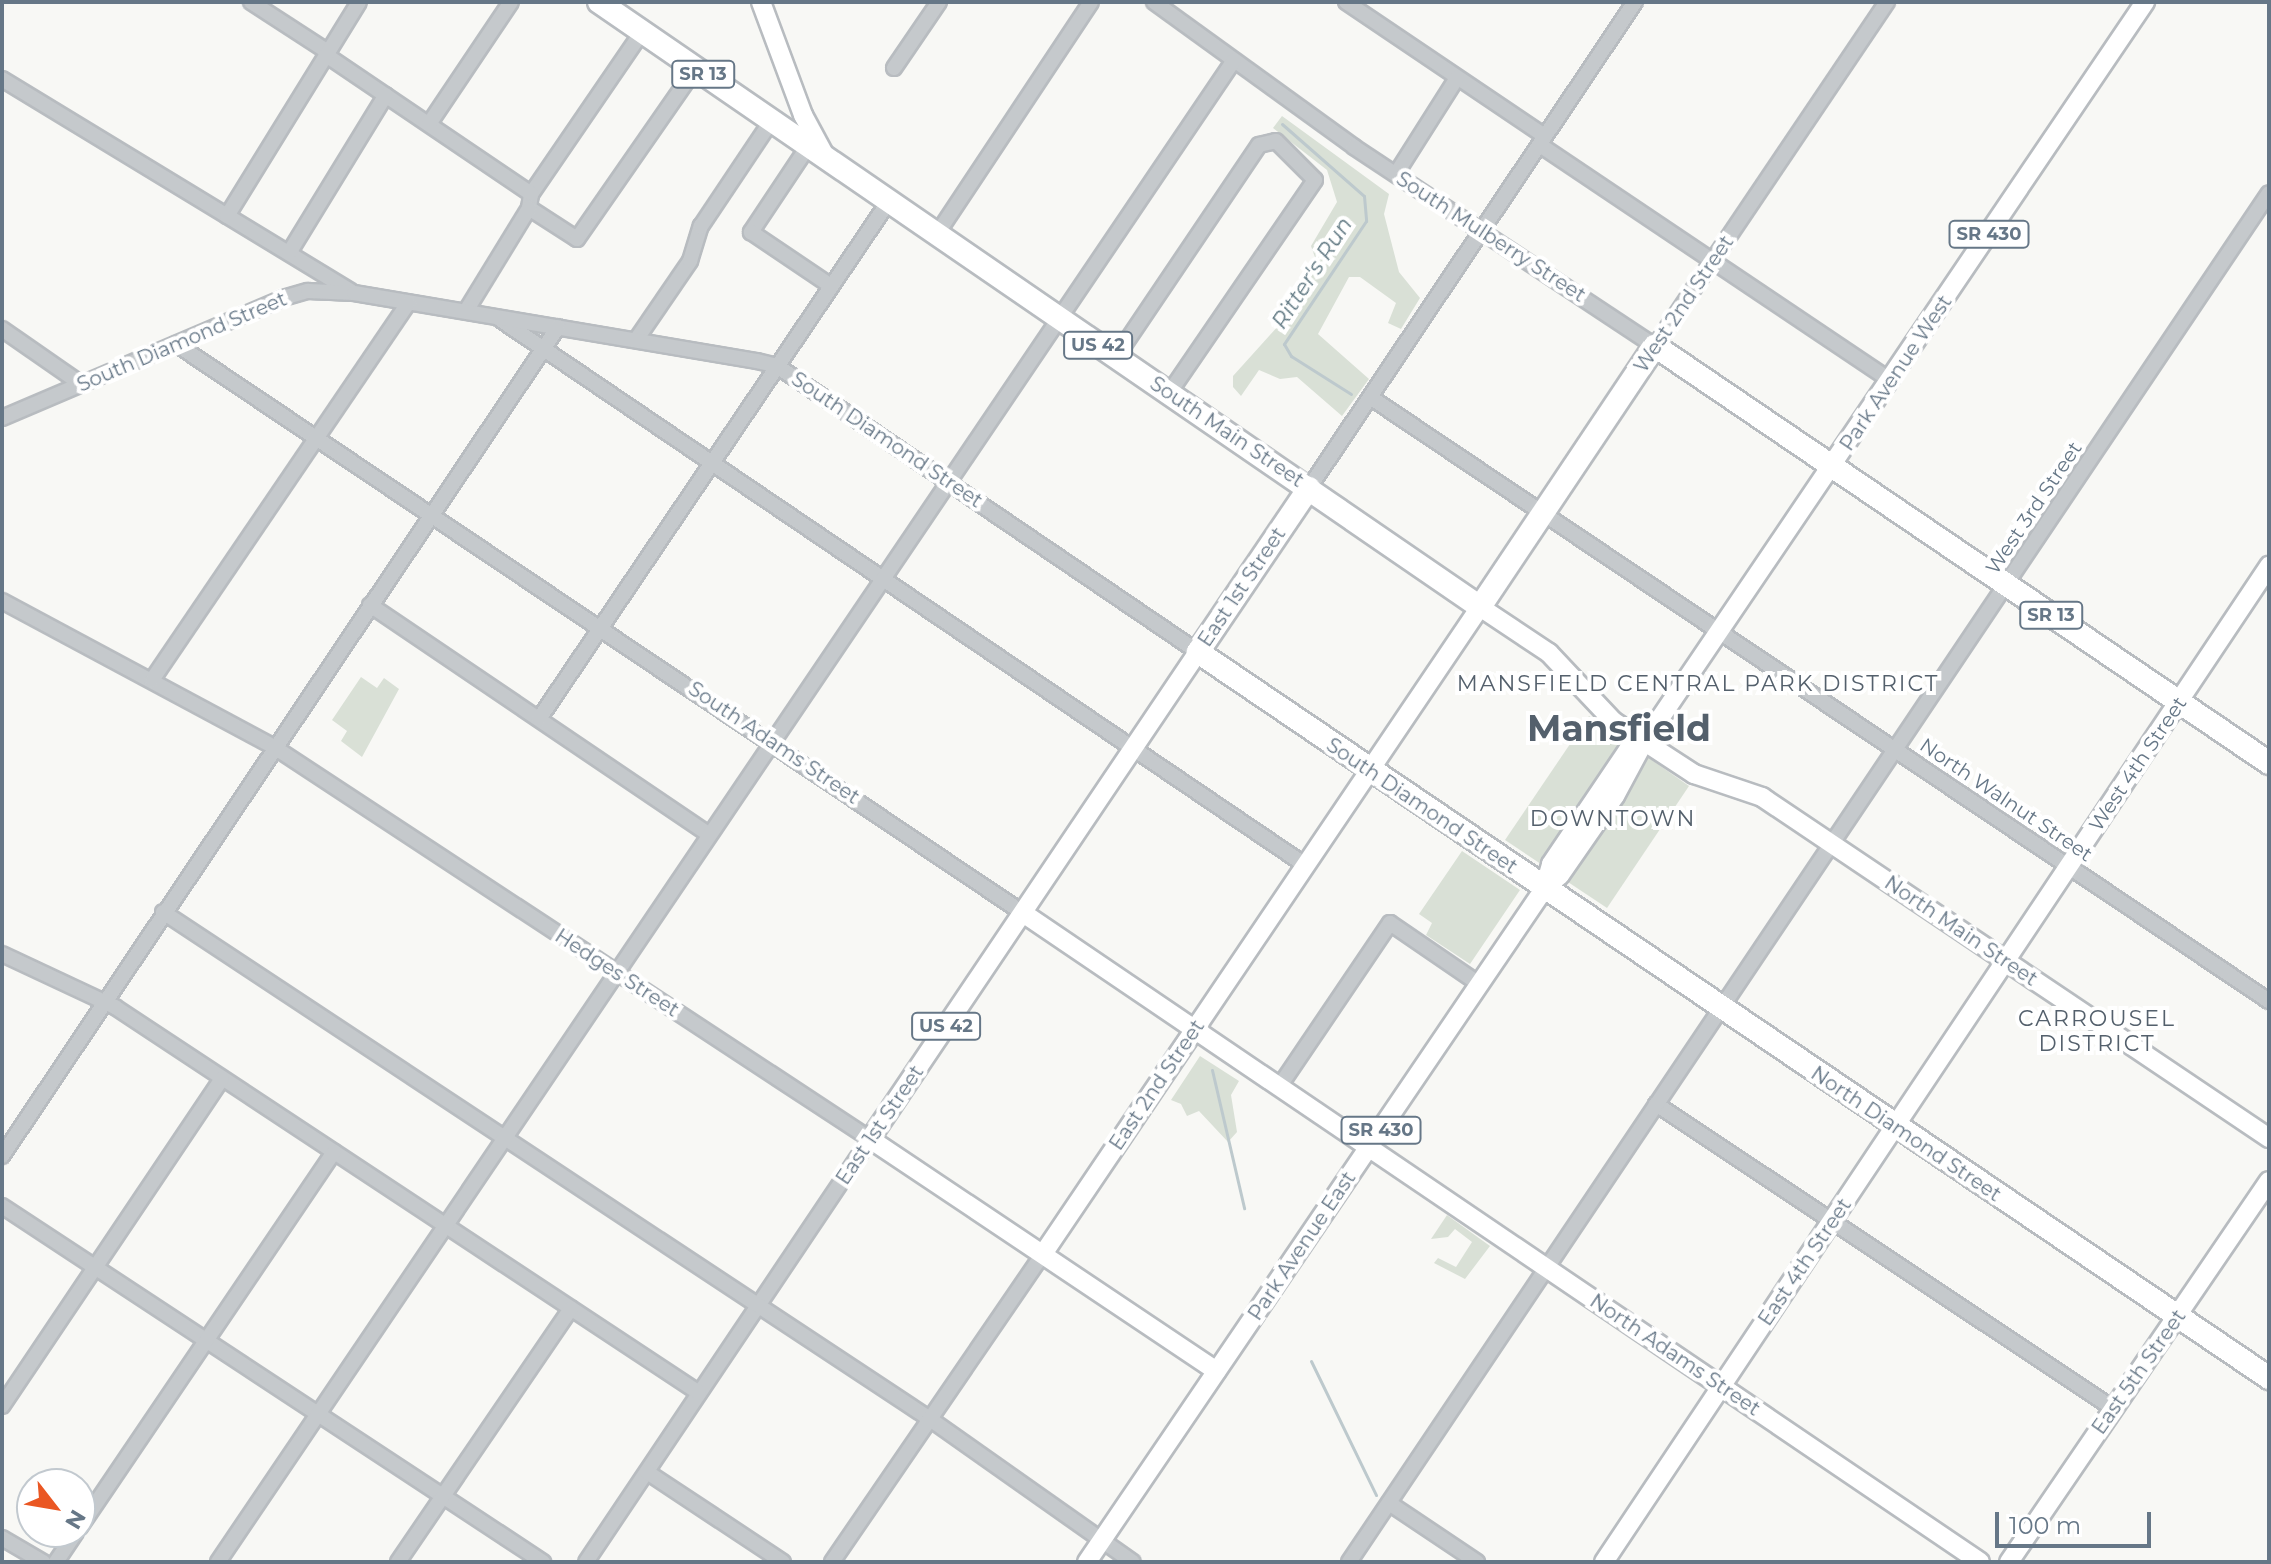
<!DOCTYPE html>
<html>
<head>
<meta charset="utf-8">
<style>
  body { margin:0 }
  #map { position:relative; width:2271px; height:1564px; overflow:hidden; background:#f8f8f5; font-family:Montserrat,sans-serif }
  div>[style] { position:absolute }
  .green>* { inset:0; background:#d9e0d6 }
  .stream>* { height:3px; margin:-1.5px; padding:0 1.5px; transform-origin:1.5px; border-radius:1.5px; background:#bdc9cd }
  .roads { filter:drop-shadow(2px 0 #b8bcc0) drop-shadow(-2px 0 #b8bcc0) drop-shadow(0 2px #b8bcc0) drop-shadow(0 -2px #b8bcc0) }
  .minor>* { height:14px; margin:-7px; padding:0 7px; transform-origin:7px; border-radius:7px; background:#c5c9cc }
  .major>* { height:18px; margin:-9px; padding:0 9px; transform-origin:9px; border-radius:9px; background:#fff }
  .highway>* { height:22px; margin:-11px; padding:0 11px; transform-origin:11px; border-radius:11px; background:#fff }
  span { translate:-50% -50%; white-space:nowrap; text-align:center; line-height:1.15; -webkit-text-stroke:8px #fff; paint-order:stroke }
  .shield-label span { padding:2px 6px; background:#fff; border:2px solid; border-radius:6px; -webkit-text-stroke-width:0 }
  .shield-label { font-size:18px; color:#667787; font-weight:700 }
  .street-label { font-size:20px; color:#667787 }
  .water-label { font-size:22px; color:#617983; font-style:italic }
  .neighbourhood-label { font-size:22px; color:#54606c; letter-spacing:2px }
  .town-label { font-size:36px; color:#54606c; font-weight:700 }
  .frame { position:absolute; inset:0; border:4px solid #667787; pointer-events:none }
  .north { position:absolute; left:16px; top:1468px; width:80px; height:80px; box-sizing:border-box; background:#fff; border:2px solid #c2c9cf; border-radius:50%; rotate:121deg; font-size:22px; font-weight:700; line-height:32px; text-align:center; color:#667787 }
  .north::after { content:''; display:block; margin:auto; width:28px; height:36px; background:#ea5723; clip-path:polygon(50% 0,100% 100%,50% 72%,0 100%) }
  .scale { position:absolute; left:1995px; top:1512px; width:156px; height:36px; box-sizing:border-box; border:4px solid #667787; border-top:0; padding-left:10px; font-size:24px; line-height:28px; white-space:nowrap; color:#667787; -webkit-text-stroke:6px #fff; paint-order:stroke }
</style>
</head>
<body>
<div id="map">
  <div class="green">
    <div style="clip-path:polygon(1282px 116px,1389px 194px,1384px 214px,1399px 272px,1420px 298px,1401px 329px,1388px 323px,1396px 303px,1360px 277px,1349px 277px,1318px 334px,1369px 379px,1342px 416px,1297px 377px,1280px 379px,1259px 370px,1241px 396px,1233px 387px,1233px 376px,1279px 325px,1317px 263px,1311px 246px,1337px 202px,1327px 170px,1273px 128px)"></div>
    <div style="clip-path:polygon(361px 677px,377px 688px,384px 678px,399px 689px,362px 757px,341px 741px,347px 731px,332px 720px)"></div>
    <div style="clip-path:polygon(1589px 716px,1689px 786px,1607px 908px,1505px 840px)"></div>
    <div style="clip-path:polygon(1462px 851px,1520px 890px,1470px 964px,1426px 935px,1432px 923px,1419px 914px)"></div>
    <div style="clip-path:polygon(1200px 1056px,1239px 1081px,1231px 1095px,1237px 1132px,1228px 1142px,1199px 1111px,1187px 1116px,1181px 1104px,1171px 1100px)"></div>
    <div style="clip-path:polygon(1447px 1215px,1490px 1246px,1465px 1279px,1434px 1263px,1438px 1258px,1456px 1267px,1472px 1242px,1455px 1229px,1448px 1237px,1431px 1239px)"></div>
  </div>
  <div class="stream">
    <div style="left:1282px;top:124px;width:109px;rotate:41.3deg"></div>
    <div style="left:1364px;top:196px;width:25px;rotate:85deg"></div>
    <div style="left:1366px;top:221px;width:148px;rotate:123.7deg"></div>
    <div style="left:1284px;top:344px;width:14px;rotate:60deg"></div>
    <div style="left:1291px;top:356px;width:71px;rotate:32.3deg"></div>
    <div style="left:1212px;top:1070px;width:142px;rotate:76.9deg"></div>
    <div style="left:1311px;top:1361px;width:149px;rotate:64.1deg"></div>
  </div>
  <div class="roads">
    <div class="minor">
      <div style="left:251px;top:2px;width:92px;rotate:33deg"></div>
      <div style="left:1154px;top:2px;width:247px;rotate:35.9deg"></div>
      <div style="left:1354px;top:147px;width:361px;rotate:33.5deg"></div>
      <div style="left:1655px;top:346px;width:415px;rotate:-56deg"></div>
      <div style="left:1346px;top:2px;width:240px;rotate:34deg"></div>
      <div style="left:642px;top:32px;width:196px;rotate:124.4deg"></div>
      <div style="left:531px;top:194px;width:14px;rotate:98deg"></div>
      <div style="left:529px;top:208px;width:57px;rotate:32.9deg"></div>
      <div style="left:577px;top:239px;width:207px;rotate:-55.2deg"></div>
      <div style="left:326px;top:55px;width:248px;rotate:34.1deg"></div>
      <div style="left:894px;top:68px;width:80px;rotate:-55.7deg"></div>
      <div style="left:2px;top:79px;width:408px;rotate:31.3deg"></div>
      <div style="left:429px;top:124px;width:147px;rotate:-56.1deg"></div>
      <div style="left:809px;top:145px;width:105px;rotate:123.7deg"></div>
      <div style="left:751px;top:232px;width:97px;rotate:34deg"></div>
      <div style="left:1540px;top:145px;width:422px;rotate:33.9deg"></div>
      <div style="left:1396px;top:174px;width:114px;rotate:-57.6deg"></div>
      <div style="left:227px;top:216px;width:251px;rotate:-58.3deg"></div>
      <div style="left:937px;top:234px;width:278px;rotate:-56.4deg"></div>
      <div style="left:289px;top:253px;width:185px;rotate:-58.5deg"></div>
      <div style="left:466px;top:311px;width:121px;rotate:-58.5deg"></div>
      <div style="left:501px;top:320px;width:971px;rotate:34.13deg"></div>
      <div style="left:2px;top:329px;width:96px;rotate:34.8deg"></div>
      <div style="left:636px;top:340px;width:96px;rotate:-55.6deg"></div>
      <div style="left:690px;top:261px;width:37px;rotate:-73deg"></div>
      <div style="left:701px;top:226px;width:128px;rotate:-56.2deg"></div>
      <div style="left:176px;top:344px;width:1020px;rotate:33.89deg"></div>
      <div style="left:1116px;top:357px;width:256px;rotate:-56deg"></div>
      <div style="left:1259px;top:145px;width:17px;rotate:-13deg"></div>
      <div style="left:1276px;top:141px;width:55px;rotate:45deg"></div>
      <div style="left:1315px;top:180px;width:258px;rotate:124.4deg"></div>
      <div style="left:1370px;top:397px;width:1083px;rotate:33.9deg"></div>
      <div style="left:2px;top:418px;width:306px;rotate:-23.1deg"></div>
      <div style="left:283px;top:298px;width:26px;rotate:-16deg"></div>
      <div style="left:308px;top:291px;width:46px;rotate:2.5deg"></div>
      <div style="left:354px;top:293px;width:409px;rotate:9.6deg"></div>
      <div style="left:757px;top:361px;width:21px;rotate:14deg"></div>
      <div style="left:777px;top:366px;width:509px;rotate:34.19deg"></div>
      <div style="left:1309px;top:488px;width:585px;rotate:-56.15deg"></div>
      <div style="left:2px;top:601px;width:309px;rotate:28.2deg"></div>
      <div style="left:274px;top:747px;width:713px;rotate:33.33deg"></div>
      <div style="left:870px;top:1139px;width:509px;rotate:123.88deg"></div>
      <div style="left:370px;top:605px;width:408px;rotate:34.1deg"></div>
      <div style="left:152px;top:680px;width:456px;rotate:-55.8deg"></div>
      <div style="left:539px;top:719px;width:625px;rotate:-55.95deg"></div>
      <div style="left:163px;top:912px;width:919px;rotate:33.47deg"></div>
      <div style="left:930px;top:1419px;width:248px;rotate:35.2deg"></div>
      <div style="left:2px;top:954px;width:125px;rotate:25.1deg"></div>
      <div style="left:115px;top:1007px;width:700px;rotate:33.46deg"></div>
      <div style="left:1279px;top:1087px;width:198px;rotate:-55.9deg"></div>
      <div style="left:1390px;top:923px;width:108px;rotate:34.4deg"></div>
      <div style="left:1656px;top:1104px;width:550px;rotate:33.66deg"></div>
      <div style="left:2px;top:1156px;width:998px;rotate:-56.15deg"></div>
      <div style="left:2px;top:1206px;width:648px;rotate:33.35deg"></div>
      <div style="left:2px;top:1406px;width:394px;rotate:-56.1deg"></div>
      <div style="left:647px;top:1472px;width:163px;rotate:33.5deg"></div>
      <div style="left:1389px;top:1503px;width:106px;rotate:33.8deg"></div>
      <div style="left:80px;top:1527px;width:453px;rotate:-55.9deg"></div>
      <div style="left:2px;top:1538px;width:48px;rotate:30.3deg"></div>
      <div style="left:56px;top:1562px;width:36px;rotate:-56deg"></div>
      <div style="left:218px;top:1562px;width:1813px;rotate:-55.92deg"></div>
      <div style="left:398px;top:1562px;width:307px;rotate:-55.7deg"></div>
      <div style="left:832px;top:1562px;width:373px;rotate:-55.6deg"></div>
      <div style="left:1349px;top:1562px;width:1649px;rotate:-56.1deg"></div>
    </div>
    <div class="major">
      <div style="left:761px;top:2px;width:121px;rotate:69.6deg"></div>
      <div style="left:803px;top:115px;width:44px;rotate:61.7deg"></div>
      <div style="left:1198px;top:652px;width:587px;rotate:123.96deg"></div>
      <div style="left:870px;top:1139px;width:417px;rotate:33.8deg"></div>
      <div style="left:1544px;top:889px;width:26px;rotate:-74deg"></div>
      <div style="left:1551px;top:864px;width:138px;rotate:-56deg"></div>
      <div style="left:1628px;top:750px;width:18px;rotate:-27deg"></div>
      <div style="left:1023px;top:913px;width:1156px;rotate:34.14deg"></div>
      <div style="left:1043px;top:1254px;width:781px;rotate:-55.96deg"></div>
      <div style="left:1480px;top:607px;width:83px;rotate:33.7deg"></div>
      <div style="left:1549px;top:653px;width:93px;rotate:46.7deg"></div>
      <div style="left:1613px;top:721px;width:97px;rotate:33.2deg"></div>
      <div style="left:1694px;top:774px;width:72px;rotate:18.7deg"></div>
      <div style="left:1762px;top:797px;width:611px;rotate:33.92deg"></div>
      <div style="left:1087px;top:1562px;width:813px;rotate:-55.82deg"></div>
      <div style="left:1544px;top:889px;width:21px;rotate:-41deg"></div>
      <div style="left:1560px;top:875px;width:96px;rotate:-55.2deg"></div>
      <div style="left:1615px;top:796px;width:61px;rotate:-61.8deg"></div>
      <div style="left:1644px;top:742px;width:894px;rotate:-55.9deg"></div>
      <div style="left:1604px;top:1562px;width:1198px;rotate:-56.27deg"></div>
      <div style="left:2009px;top:1562px;width:461px;rotate:-55.7deg"></div>
    </div>
    <div class="highway">
      <div style="left:599px;top:2px;width:1069px;rotate:34.48deg"></div>
      <div style="left:1480px;top:607px;width:314px;rotate:-56.2deg"></div>
      <div style="left:1655px;top:346px;width:742px;rotate:34.18deg"></div>
      <div style="left:1309px;top:488px;width:198px;rotate:124.1deg"></div>
      <div style="left:1198px;top:652px;width:1294px;rotate:34.13deg"></div>
    </div>
  </div>
  <div class="shield-label">
    <span style="left:703px;top:74px">SR 13</span>
    <span style="left:1989px;top:234px">SR 430</span>
    <span style="left:1098px;top:345px">US 42</span>
    <span style="left:2051px;top:615px">SR 13</span>
    <span style="left:946px;top:1026px">US 42</span>
    <span style="left:1381px;top:1130px">SR 430</span>
  </div>
  <div class="street-label">
    <span style="left:1491px;top:237px;rotate:33deg">South Mulberry Street</span>
    <span style="left:1684px;top:304px;rotate:-56deg">West 2nd Street</span>
    <span style="left:182px;top:342px;rotate:-23deg">South Diamond Street</span>
    <span style="left:1896px;top:373px;rotate:-56deg">Park Avenue West</span>
    <span style="left:1227px;top:432px;rotate:34deg">South Main Street</span>
    <span style="left:887px;top:440px;rotate:34deg">South Diamond Street</span>
    <span style="left:2034px;top:508px;rotate:-56deg">West 3rd Street</span>
    <span style="left:1242px;top:587px;rotate:-56deg">East 1st Street</span>
    <span style="left:774px;top:743px;rotate:34deg">South Adams Street</span>
    <span style="left:2138px;top:764px;rotate:-56deg">West 4th Street</span>
    <span style="left:2006px;top:800px;rotate:34deg">North Walnut Street</span>
    <span style="left:1422px;top:806px;rotate:34deg">South Diamond Street</span>
    <span style="left:1961px;top:931px;rotate:34deg">North Main Street</span>
    <span style="left:617px;top:973px;rotate:33deg">Hedges Street</span>
    <span style="left:1157px;top:1085px;rotate:-56deg">East 2nd Street</span>
    <span style="left:880px;top:1125px;rotate:-56deg">East 1st Street</span>
    <span style="left:1906px;top:1134px;rotate:34deg">North Diamond Street</span>
    <span style="left:1302px;top:1246px;rotate:-56deg">Park Avenue East</span>
    <span style="left:1805px;top:1262px;rotate:-56deg">East 4th Street</span>
    <span style="left:1675px;top:1355px;rotate:34deg">North Adams Street</span>
    <span style="left:2139px;top:1372px;rotate:-55deg">East 5th Street</span>
  </div>
  <div class="water-label">
    <span style="left:1312px;top:273px;rotate:-57deg">Ritter's Run</span>
  </div>
  <div class="neighbourhood-label">
    <span style="left:1698px;top:684px">MANSFIELD CENTRAL PARK DISTRICT</span>
    <span style="left:1613px;top:819px">DOWNTOWN</span>
    <span style="left:2097px;top:1031px">CARROUSEL<br>DISTRICT</span>
  </div>
  <div class="town-label">
    <span style="left:1619px;top:729px">Mansfield</span>
  </div>
  <div class="frame"></div>
  <div class="north">N</div>
  <div class="scale">100 m</div>
</div>
</body>
</html>
